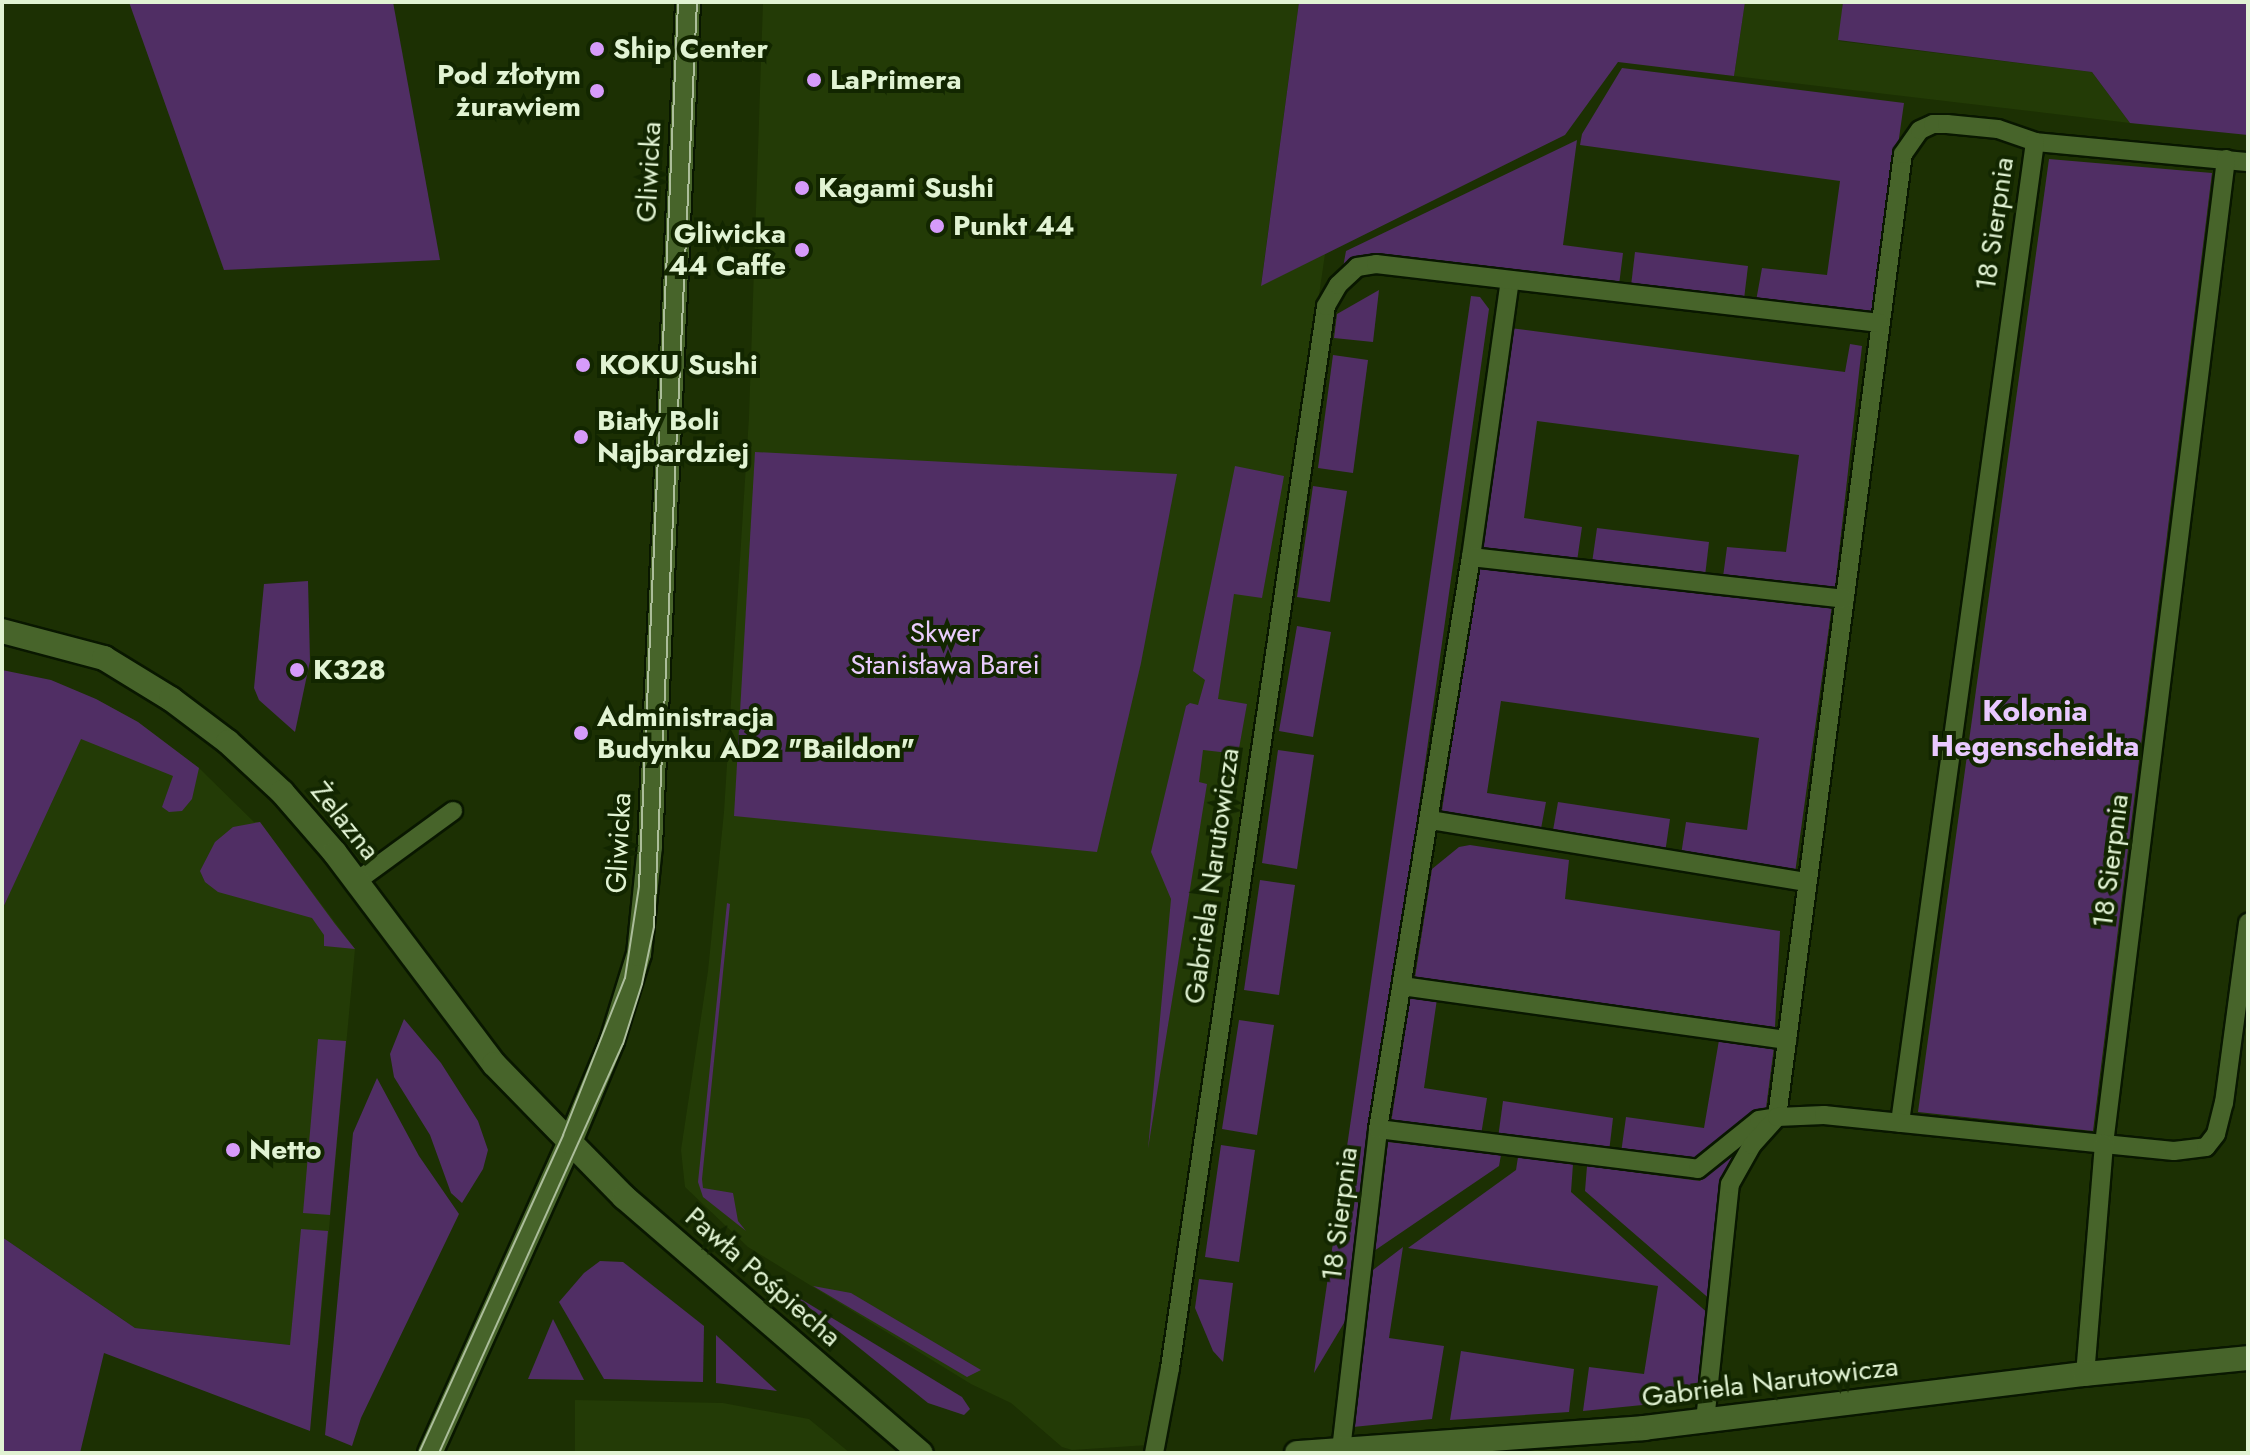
<!DOCTYPE html>
<html>
<head>
<meta charset="utf-8">
<style>
  body { margin:0 }
  #map { position:relative; width:2250px; height:1455px; overflow:hidden; background:#1c3003; font-family:Jost,sans-serif }
  div>[style] { position:absolute }
  .built>* { inset:0; background:#233b06 }
  .green>* { inset:0; background:#502e64 }
  .roads { filter:drop-shadow(2px 0 #091700) drop-shadow(-2px 0 #091700) drop-shadow(0 2px #091700) drop-shadow(0 -2px #091700) }
  .lane>* { height:18px; margin:-9px; padding:0 9px; transform-origin:9px; border-radius:9px; background:#47642a }
  .street>* { height:24px; margin:-12px; padding:0 12px; transform-origin:12px; border-radius:12px; background:#47642a }
  .secondary>* { height:24px; margin:-12px; padding:0 12px; transform-origin:12px; border-radius:12px; background:#47642a }
  .tram>* { height:2px; margin:-1px; padding:0 1px; transform-origin:1px; border-radius:1px; background:#acbe9b }
  .dots>* { width:22px; height:22px; translate:-50% -50%; box-sizing:border-box; border:4px solid #122600; border-radius:50% }
  span { translate:-50% -50%; white-space:nowrap; text-align:center; line-height:1.15; -webkit-text-stroke:8px #122600; paint-order:stroke }
  .poi-label { font-size:28px; color:#e1f3d3; font-weight:700 }
  .left { translate:0 -50%; text-align:left }
  .right { translate:-100% -50%; text-align:right }
  .street-label { font-size:28px; color:#e1f3d3 }
  .park-label { font-size:28px; color:#e9ccfc }
  .neighbourhood-label { font-size:30px; color:#e9c9ff; font-weight:700 }
  .frame { position:absolute; inset:0; border:4px solid #e1f3d3; pointer-events:none }
</style>
</head>
<body>
<div id="map">
  <div class="built">
    <div style="clip-path:polygon(763px 2px,1299px 2px,1261px 285px,1325px 254px,1197px 1136px,1148px 1445px,1072px 1450px,1062px 1447px,1011px 1403px,971px 1384px,748px 1247px,685px 1187px,681px 1150px,708px 971px,724px 812px,749px 417px)"></div>
    <div style="clip-path:polygon(1745px 2px,1843px 2px,1839px 41px,2092px 72px,2130px 123px,1734px 76px)"></div>
    <div style="clip-path:polygon(96px 699px,138px 722px,199px 768px,254px 822px,260px 822px,355px 949px,318px 1348px,135px 1328px,2px 1237px,2px 910px)"></div>
    <div style="clip-path:polygon(575px 1400px,723px 1403px,809px 1419px,850px 1453px,575px 1453px)"></div>
  </div>
  <div class="green">
    <div style="clip-path:polygon(129px 2px,393px 2px,440px 260px,224px 270px)"></div>
    <div style="clip-path:polygon(1299px 2px,1745px 2px,1734px 76px,1618px 62px,1565px 135px,1261px 286px)"></div>
    <div style="clip-path:polygon(1843px 2px,2248px 2px,2248px 135px,2130px 123px,2092px 72px,1838px 40px)"></div>
    <div style="clip-path:polygon(1622px 68px,1904px 103px,1874px 314px,1756px 301px,1762px 268px,1827px 275px,1840px 181px,1580px 145px,1582px 134px)"></div>
    <div style="clip-path:polygon(1577px 140px,1563px 245px,1623px 253px,1619px 285px,1379px 257px,1342px 273px,1346px 251px)"></div>
    <div style="clip-path:polygon(2049px 159px,2212px 173px,2093px 1131px,1918px 1112px)"></div>
    <div style="clip-path:polygon(1635px 252px,1748px 266px,1744px 299px,1631px 286px)"></div>
    <div style="clip-path:polygon(1379px 290px,1373px 342px,1334px 338px,1337px 314px)"></div>
    <div style="clip-path:polygon(1471px 296px,1480px 297px,1489px 309px,1347px 1318px,1314px 1373px)"></div>
    <div style="clip-path:polygon(1510px 328px,1845px 372px,1850px 344px,1862px 346px,1835px 588px,1723px 577px,1727px 547px,1786px 552px,1799px 455px,1537px 421px,1524px 518px,1582px 527px,1577px 561px,1478px 551px)"></div>
    <div style="clip-path:polygon(1333px 355px,1368px 360px,1353px 473px,1318px 468px)"></div>
    <div style="clip-path:polygon(755px 452px,1177px 474px,1141px 663px,1097px 852px,734px 816px)"></div>
    <div style="clip-path:polygon(1235px 466px,1284px 476px,1262px 598px,1234px 594px,1218px 699px,1247px 704px,1238px 754px,1203px 750px,1199px 782px,1207px 784px,1148px 1149px,1171px 899px,1151px 852px,1186px 706px,1190px 703px,1198px 705px,1205px 680px,1193px 671px)"></div>
    <div style="clip-path:polygon(1313px 486px,1347px 491px,1330px 602px,1297px 597px)"></div>
    <div style="clip-path:polygon(1597px 528px,1709px 542px,1705px 576px,1592px 563px)"></div>
    <div style="clip-path:polygon(1478px 564px,1832px 605px,1795px 873px,1681px 855px,1686px 822px,1747px 830px,1759px 738px,1501px 701px,1487px 793px,1546px 802px,1540px 834px,1441px 817px)"></div>
    <div style="clip-path:polygon(308px 581px,310px 661px,295px 732px,259px 700px,254px 688px,264px 584px)"></div>
    <div style="clip-path:polygon(1297px 626px,1331px 632px,1313px 737px,1279px 731px)"></div>
    <div style="clip-path:polygon(2px 670px,51px 680px,96px 699px,138px 722px,199px 768px,192px 799px,182px 811px,169px 812px,162px 807px,173px 776px,81px 739px,2px 910px)"></div>
    <div style="clip-path:polygon(1278px 750px,1314px 755px,1297px 869px,1262px 863px)"></div>
    <div style="clip-path:polygon(1558px 802px,1670px 819px,1665px 853px,1552px 836px)"></div>
    <div style="clip-path:polygon(260px 822px,335px 924px,355px 949px,324px 946px,324px 935px,312px 918px,218px 892px,205px 882px,200px 871px,215px 842px,233px 827px)"></div>
    <div style="clip-path:polygon(1470px 845px,1569px 860px,1565px 899px,1780px 931px,1775px 1027px,1415px 977px,1432px 869px,1459px 847px)"></div>
    <div style="clip-path:polygon(1260px 880px,1295px 885px,1279px 995px,1244px 990px)"></div>
    <div style="clip-path:polygon(727px 903px,730px 904px,702px 1179px,703px 1188px,733px 1193px,738px 1221px,746px 1231px,703px 1197px,698px 1182px)"></div>
    <div style="clip-path:polygon(1411px 994px,1437px 999px,1424px 1088px,1487px 1098px,1481px 1135px,1391px 1123px)"></div>
    <div style="clip-path:polygon(404px 1019px,441px 1063px,478px 1121px,488px 1150px,483px 1169px,462px 1203px,451px 1193px,430px 1135px,394px 1077px,390px 1054px)"></div>
    <div style="clip-path:polygon(1239px 1020px,1274px 1025px,1257px 1135px,1222px 1129px)"></div>
    <div style="clip-path:polygon(318px 1039px,346px 1041px,330px 1215px,303px 1213px)"></div>
    <div style="clip-path:polygon(1719px 1040px,1774px 1047px,1766px 1108px,1754px 1111px,1697px 1161px,1621px 1153px,1626px 1117px,1704px 1128px)"></div>
    <div style="clip-path:polygon(377px 1078px,419px 1156px,459px 1214px,361px 1418px,352px 1446px,325px 1435px,353px 1133px)"></div>
    <div style="clip-path:polygon(1503px 1101px,1613px 1118px,1609px 1152px,1498px 1138px)"></div>
    <div style="clip-path:polygon(1747px 1139px,1712px 1301px,1585px 1191px,1587px 1166px,1700px 1181px)"></div>
    <div style="clip-path:polygon(1388px 1142px,1501px 1155px,1499px 1166px,1374px 1251px)"></div>
    <div style="clip-path:polygon(1221px 1145px,1255px 1150px,1239px 1262px,1205px 1257px)"></div>
    <div style="clip-path:polygon(1518px 1157px,1573px 1164px,1571px 1192px,1710px 1315px,1702px 1399px,1583px 1411px,1589px 1367px,1644px 1374px,1658px 1286px,1408px 1248px,1516px 1170px)"></div>
    <div style="clip-path:polygon(301px 1229px,328px 1231px,310px 1431px,104px 1353px,80px 1453px,2px 1453px,2px 1237px,135px 1328px,290px 1345px)"></div>
    <div style="clip-path:polygon(1403px 1247px,1389px 1338px,1444px 1346px,1432px 1419px,1353px 1427px,1373px 1270px)"></div>
    <div style="clip-path:polygon(600px 1261px,623px 1262px,704px 1326px,703px 1382px,604px 1379px,559px 1302px,584px 1273px)"></div>
    <div style="clip-path:polygon(1199px 1279px,1233px 1283px,1223px 1362px,1213px 1351px,1195px 1308px)"></div>
    <div style="clip-path:polygon(813px 1286px,851px 1293px,981px 1370px,967px 1377px)"></div>
    <div style="clip-path:polygon(791px 1293px,962px 1397px,970px 1409px,964px 1415px,928px 1403px)"></div>
    <div style="clip-path:polygon(553px 1319px,584px 1380px,528px 1379px)"></div>
    <div style="clip-path:polygon(716px 1335px,777px 1391px,716px 1383px)"></div>
    <div style="clip-path:polygon(1461px 1351px,1574px 1369px,1569px 1412px,1450px 1420px)"></div>
  </div>
  <div class="roads">
    <div class="lane">
      <div style="left:2035px;top:142px;width:214px;rotate:5.4deg"></div>
      <div style="left:2226px;top:159px;width:993px;rotate:97.06deg"></div>
      <div style="left:2104px;top:1144px;width:70px;rotate:5.7deg"></div>
      <div style="left:2174px;top:1151px;width:32px;rotate:-7deg"></div>
      <div style="left:2206px;top:1147px;width:16px;rotate:-52deg"></div>
      <div style="left:2216px;top:1134px;width:32px;rotate:-76deg"></div>
      <div style="left:2224px;top:1103px;width:182px;rotate:-82.4deg"></div>
      <div style="left:1471px;top:557px;width:279px;rotate:-82deg"></div>
      <div style="left:1431px;top:820px;width:381px;rotate:9.4deg"></div>
      <div style="left:357px;top:881px;width:119px;rotate:-36.1deg"></div>
      <div style="left:1402px;top:986px;width:389px;rotate:8deg"></div>
      <div style="left:1378px;top:1129px;width:322px;rotate:7.1deg"></div>
      <div style="left:1698px;top:1169px;width:78px;rotate:-38.8deg"></div>
      <div style="left:1759px;top:1120px;width:18px;rotate:-9deg"></div>
      <div style="left:1777px;top:1117px;width:971px;rotate:-82.55deg"></div>
      <div style="left:1903px;top:154px;width:29px;rotate:-55deg"></div>
      <div style="left:1920px;top:130px;width:14px;rotate:-25deg"></div>
      <div style="left:1933px;top:124px;width:14px"></div>
      <div style="left:1947px;top:124px;width:51px;rotate:5.6deg"></div>
      <div style="left:1998px;top:129px;width:39px;rotate:19deg"></div>
      <div style="left:2035px;top:142px;width:990px;rotate:97.84deg"></div>
      <div style="left:1705px;top:1421px;width:238px;rotate:-84deg"></div>
      <div style="left:1730px;top:1184px;width:45px;rotate:-60.6deg"></div>
      <div style="left:1752px;top:1145px;width:38px;rotate:-48deg"></div>
      <div style="left:1777px;top:1117px;width:47px;rotate:-2.4deg"></div>
      <div style="left:1824px;top:1115px;width:281px;rotate:5.9deg"></div>
      <div style="left:2104px;top:1144px;width:231px;rotate:94.7deg"></div>
      <div style="left:1341px;top:1450px;width:323px;rotate:-83.4deg"></div>
      <div style="left:1378px;top:1129px;width:580px;rotate:-80.77deg"></div>
      <div style="left:1471px;top:557px;width:376px;rotate:6.4deg"></div>
      <div style="left:1154px;top:1453px;width:86px;rotate:-79.3deg"></div>
      <div style="left:1170px;top:1368px;width:1073px;rotate:-81.64deg"></div>
      <div style="left:1326px;top:306px;width:24px;rotate:-60deg"></div>
      <div style="left:1338px;top:285px;width:26px;rotate:-43deg"></div>
      <div style="left:1357px;top:267px;width:19px;rotate:-9deg"></div>
      <div style="left:1376px;top:264px;width:507px;rotate:6.68deg"></div>
    </div>
    <div class="street">
      <div style="left:570px;top:1142px;width:77px;rotate:45.5deg"></div>
      <div style="left:624px;top:1197px;width:392px;rotate:40.8deg"></div>
      <div style="left:1297px;top:1453px;width:348px;rotate:-4.1deg"></div>
      <div style="left:1644px;top:1428px;width:444px;rotate:-7deg"></div>
      <div style="left:2085px;top:1374px;width:164px;rotate:-5.6deg"></div>
    </div>
    <div class="secondary">
      <div style="left:2px;top:631px;width:106px;rotate:14.8deg"></div>
      <div style="left:104px;top:658px;width:79px;rotate:31.5deg"></div>
      <div style="left:171px;top:699px;width:71px;rotate:37deg"></div>
      <div style="left:228px;top:742px;width:74px;rotate:42.8deg"></div>
      <div style="left:282px;top:792px;width:81px;rotate:49deg"></div>
      <div style="left:335px;top:853px;width:264px;rotate:53deg"></div>
      <div style="left:494px;top:1064px;width:109px;rotate:45.7deg"></div>
      <div style="left:430px;top:1453px;width:341px;rotate:-65.8deg"></div>
      <div style="left:570px;top:1142px;width:109px;rotate:-67.4deg"></div>
      <div style="left:612px;top:1041px;width:91px;rotate:-72.8deg"></div>
      <div style="left:639px;top:954px;width:109px;rotate:-84.2deg"></div>
      <div style="left:650px;top:846px;width:845px;rotate:-87.42deg"></div>
    </div>
  </div>
  <div class="tram">
    <div style="left:419px;top:1453px;width:349px;rotate:-65.6deg"></div>
    <div style="left:563px;top:1135px;width:169px;rotate:-68.5deg"></div>
    <div style="left:625px;top:978px;width:93px;rotate:-81.3deg"></div>
    <div style="left:639px;top:886px;width:885px;rotate:-87.47deg"></div>
    <div style="left:439px;top:1453px;width:448px;rotate:-65.8deg"></div>
    <div style="left:623px;top:1044px;width:63px;rotate:-72.4deg"></div>
    <div style="left:642px;top:984px;width:58px;rotate:-78.1deg"></div>
    <div style="left:654px;top:927px;width:926px;rotate:-87.34deg"></div>
  </div>
  <div class="dots">
    <div style="left:597px;top:49px;background:#d69bfa"></div>
    <div style="left:814px;top:80px;background:#d69bfa"></div>
    <div style="left:597px;top:91px;background:#d69bfa"></div>
    <div style="left:802px;top:188px;background:#d69bfa"></div>
    <div style="left:937px;top:226px;background:#d69bfa"></div>
    <div style="left:802px;top:250px;background:#d69bfa"></div>
    <div style="left:583px;top:365px;background:#d69bfa"></div>
    <div style="left:581px;top:437px;background:#d69bfa"></div>
    <div style="left:297px;top:670px;background:#d69bfa"></div>
    <div style="left:581px;top:733px;background:#d69bfa"></div>
    <div style="left:233px;top:1150px;background:#d69bfa"></div>
  </div>
  <div class="poi-label">
    <span class="left" style="left:613px;top:49px">Ship Center</span>
    <span class="right" style="left:581px;top:91px">Pod złotym<br>żurawiem</span>
    <span class="left" style="left:830px;top:80px">LaPrimera</span>
    <span class="left" style="left:818px;top:188px">Kagami Sushi</span>
    <span class="left" style="left:953px;top:226px">Punkt 44</span>
    <span class="right" style="left:786px;top:250px">Gliwicka<br>44 Caffe</span>
    <span class="left" style="left:599px;top:365px">KOKU Sushi</span>
    <span class="left" style="left:597px;top:437px">Biały Boli<br>Najbardziej</span>
    <span class="left" style="left:313px;top:670px">K328</span>
    <span class="left" style="left:597px;top:733px">Administracja<br>Budynku AD2 "Baildon"</span>
    <span class="left" style="left:249px;top:1150px">Netto</span>
  </div>
  <div class="street-label">
    <span style="left:649px;top:172px;rotate:-87deg">Gliwicka</span>
    <span style="left:1995px;top:224px;rotate:-82deg">18 Sierpnia</span>
    <span style="left:345px;top:821px;rotate:51deg">Żelazna</span>
    <span style="left:619px;top:843px;rotate:-87deg">Gliwicka</span>
    <span style="left:2111px;top:861px;rotate:-83deg">18 Sierpnia</span>
    <span style="left:1212px;top:876px;rotate:-82deg">Gabriela Narutowicza</span>
    <span style="left:1340px;top:1214px;rotate:-83deg">18 Sierpnia</span>
    <span style="left:763px;top:1277px;rotate:41deg">Pawła Pośpiecha</span>
    <span style="left:1770px;top:1382px;rotate:-7deg">Gabriela Narutowicza</span>
  </div>
  <div class="park-label">
    <span style="left:945px;top:649px">Skwer<br>Stanisława Barei</span>
  </div>
  <div class="neighbourhood-label">
    <span style="left:2035px;top:728px">Kolonia<br>Hegenscheidta</span>
  </div>
  <div class="frame"></div>
</div>
</body>
</html>
